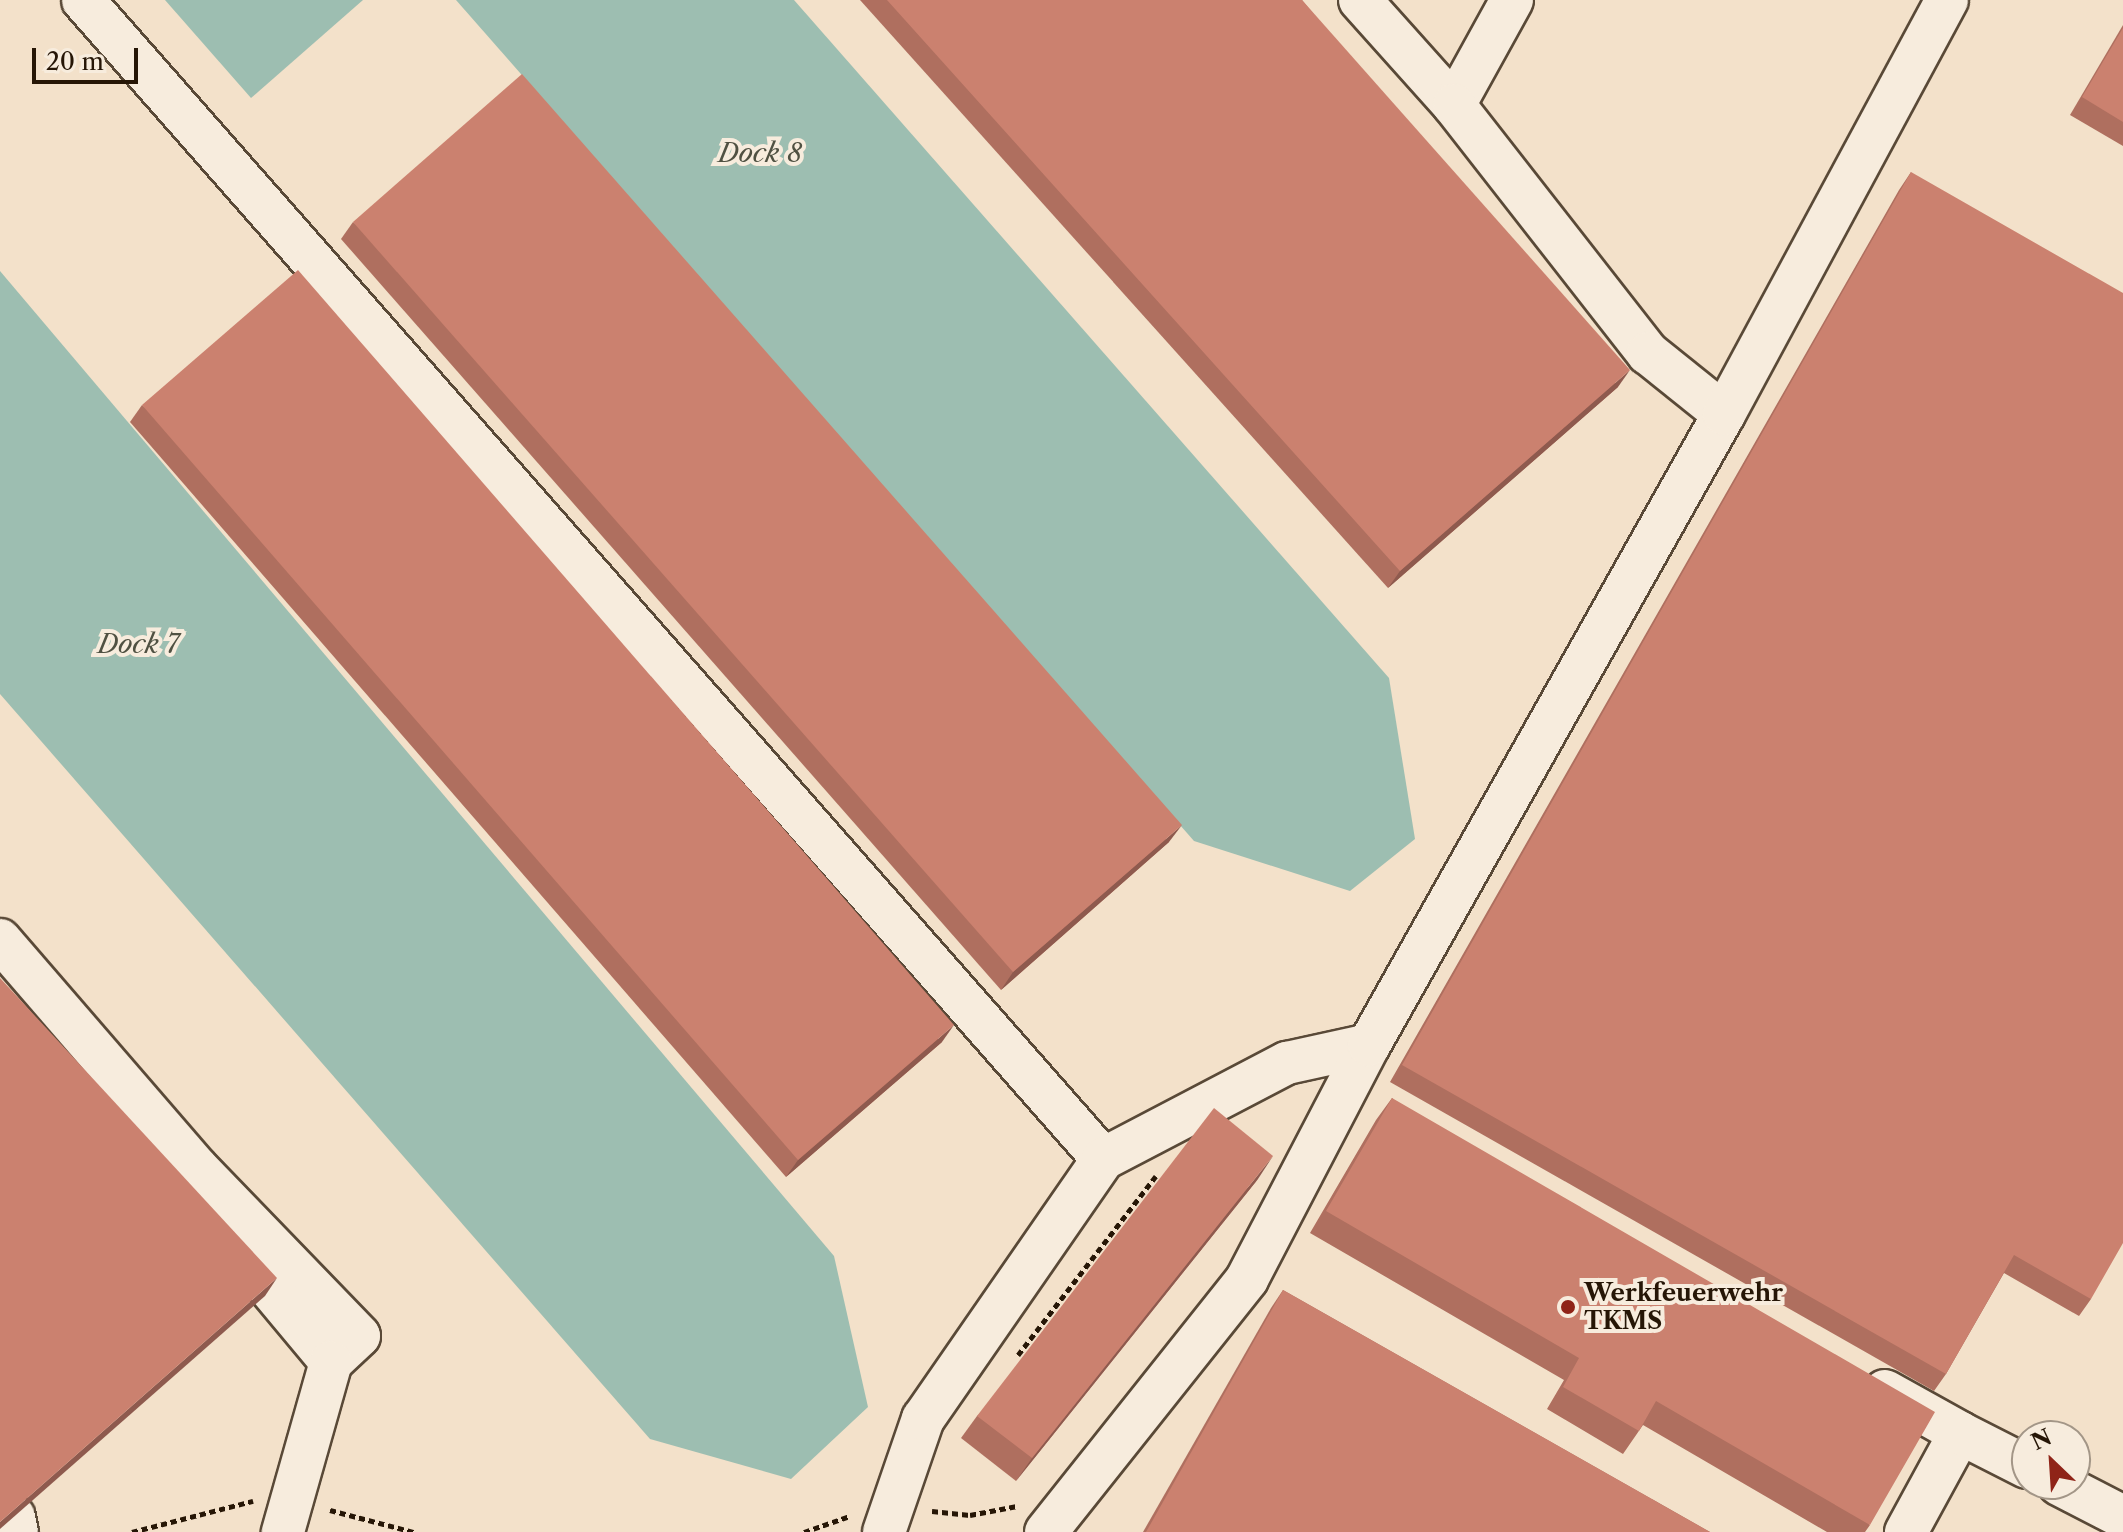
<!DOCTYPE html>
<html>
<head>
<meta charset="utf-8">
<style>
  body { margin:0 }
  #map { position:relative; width:2123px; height:1532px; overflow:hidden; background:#f3e1ca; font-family:"Libre Caslon Text",serif }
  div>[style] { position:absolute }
  .water>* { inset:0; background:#9dbeb1 }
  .path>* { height:5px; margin-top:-2.5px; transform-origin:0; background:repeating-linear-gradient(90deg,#261606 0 6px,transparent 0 10px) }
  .roads { filter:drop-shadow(2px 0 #594937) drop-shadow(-2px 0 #594937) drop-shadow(0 2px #594937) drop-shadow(0 -2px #594937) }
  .minor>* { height:42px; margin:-21px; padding:0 21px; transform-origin:21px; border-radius:21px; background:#f7ecdd }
  .wall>* { inset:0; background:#af6f5f }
  .shaded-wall>* { inset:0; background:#8e5a4e }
  .building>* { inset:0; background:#cb816f }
  .dots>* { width:22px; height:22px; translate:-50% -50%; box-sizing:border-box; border:4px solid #f7ecdd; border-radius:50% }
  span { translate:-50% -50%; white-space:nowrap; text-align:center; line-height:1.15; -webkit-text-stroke:8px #f7ecdd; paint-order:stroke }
  .poi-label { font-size:24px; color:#261606; font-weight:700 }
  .left { translate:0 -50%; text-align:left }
  .water-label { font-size:26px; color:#505142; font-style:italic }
  .north { position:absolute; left:2011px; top:1420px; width:80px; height:80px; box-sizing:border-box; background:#f7ecdd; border:2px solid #a39687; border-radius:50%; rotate:335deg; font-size:22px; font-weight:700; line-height:32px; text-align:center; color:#261606 }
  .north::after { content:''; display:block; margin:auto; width:28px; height:36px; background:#8f2418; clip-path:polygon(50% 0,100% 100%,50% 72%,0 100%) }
  .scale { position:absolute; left:32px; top:48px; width:106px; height:36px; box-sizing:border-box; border:4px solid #261606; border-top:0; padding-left:10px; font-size:24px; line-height:28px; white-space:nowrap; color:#261606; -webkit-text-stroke:6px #f7ecdd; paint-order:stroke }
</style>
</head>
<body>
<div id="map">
  <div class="water">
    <div style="clip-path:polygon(165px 0,363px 0,251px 98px)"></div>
    <div style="clip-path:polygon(456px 0,794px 0,1389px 678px,1415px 839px,1350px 891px,1194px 841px)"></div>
    <div style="clip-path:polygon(0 271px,834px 1256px,868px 1407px,791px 1479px,650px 1439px,0 694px)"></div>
  </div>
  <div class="path">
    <div style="left:1018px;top:1355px;width:226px;rotate:-52.4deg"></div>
    <div style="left:330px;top:1510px;width:87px;rotate:14.7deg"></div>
    <div style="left:932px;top:1511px;width:38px;rotate:6deg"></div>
    <div style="left:970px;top:1515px;width:48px;rotate:-10.8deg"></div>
    <div style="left:132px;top:1532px;width:125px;rotate:-14.4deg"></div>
    <div style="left:804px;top:1532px;width:49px;rotate:-19.2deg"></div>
  </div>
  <div class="roads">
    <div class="minor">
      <div style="left:83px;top:0;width:1544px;rotate:48.65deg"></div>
      <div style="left:1360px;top:0;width:141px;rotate:48.2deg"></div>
      <div style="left:1512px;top:0;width:120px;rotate:118.9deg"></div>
      <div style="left:1454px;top:105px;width:315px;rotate:52deg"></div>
      <div style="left:1648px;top:353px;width:97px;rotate:38.8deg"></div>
      <div style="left:0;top:940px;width:301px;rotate:49.2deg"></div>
      <div style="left:197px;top:1168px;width:233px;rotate:46deg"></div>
      <div style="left:359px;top:1336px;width:38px;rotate:137deg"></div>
      <div style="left:232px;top:1243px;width:155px;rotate:50.2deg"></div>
      <div style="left:331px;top:1362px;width:177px;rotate:105.8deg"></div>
      <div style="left:1885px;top:1391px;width:86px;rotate:29.2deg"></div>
      <div style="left:1960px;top:1433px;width:113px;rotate:118.6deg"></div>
      <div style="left:1960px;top:1433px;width:75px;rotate:26.9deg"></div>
      <div style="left:2059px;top:1484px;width:72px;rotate:27.3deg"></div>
      <div style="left:14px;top:1517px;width:15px;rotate:79deg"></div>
      <div style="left:884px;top:1532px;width:120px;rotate:-71deg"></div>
      <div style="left:923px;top:1419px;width:316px;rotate:-55.3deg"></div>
      <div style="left:1103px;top:1159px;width:208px;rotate:-27.6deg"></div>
      <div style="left:1287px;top:1063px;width:84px;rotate:-12.4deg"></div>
      <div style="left:1046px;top:1532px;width:323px;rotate:-51.5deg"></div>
      <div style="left:1247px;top:1279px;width:264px;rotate:-62.5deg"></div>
      <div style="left:1369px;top:1045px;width:724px;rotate:-60.64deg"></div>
      <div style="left:1724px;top:414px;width:470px;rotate:-61.7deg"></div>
    </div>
  </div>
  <div class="wall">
    <div style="clip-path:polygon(860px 0,1302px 0,1618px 387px,1388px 588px)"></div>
    <div style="clip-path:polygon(2123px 25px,2123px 146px,2070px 115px)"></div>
    <div style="clip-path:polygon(1911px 172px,2091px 1299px,2079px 1316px,2004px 1273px,1946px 1374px,1934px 1391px,1390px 1082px,1899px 190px)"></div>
    <div style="clip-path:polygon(353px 222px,1169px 842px,1001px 990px,341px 239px)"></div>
    <div style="clip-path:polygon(142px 405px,942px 1042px,786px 1177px,130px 422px)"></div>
    <div style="clip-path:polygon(1392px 1098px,1870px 1525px,1865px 1532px,1827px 1532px,1643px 1425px,1623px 1454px,1547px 1409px,1564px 1380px,1310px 1233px,1376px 1120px)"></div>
    <div style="clip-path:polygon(1258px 1179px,1016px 1481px,961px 1438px,977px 1416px)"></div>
    <div style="clip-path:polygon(1283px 1290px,1710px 1532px,1143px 1532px,1271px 1308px)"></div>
  </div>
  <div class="shaded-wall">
    <div style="clip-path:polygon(1630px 370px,1618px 387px,1388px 588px,1400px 571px)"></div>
    <div style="clip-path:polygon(1182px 825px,1169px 842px,1001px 990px,1013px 972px)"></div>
    <div style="clip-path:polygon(954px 1025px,942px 1042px,786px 1177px,798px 1160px)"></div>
    <div style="clip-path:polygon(1273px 1156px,1258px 1179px,1016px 1481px,1032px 1458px)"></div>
    <div style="clip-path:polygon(277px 1278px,265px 1296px,0 1529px,0 1522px)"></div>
  </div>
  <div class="building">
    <div style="clip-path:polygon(887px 0,1302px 0,1630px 370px,1400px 571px)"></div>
    <div style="clip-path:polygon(2123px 28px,2123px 122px,2082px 97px)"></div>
    <div style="clip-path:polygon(522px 74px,1182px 825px,1013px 972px,353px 222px)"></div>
    <div style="clip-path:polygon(1911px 172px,2123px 293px,2123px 1243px,2091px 1299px,2014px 1255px,1946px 1374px,1402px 1065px)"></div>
    <div style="clip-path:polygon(298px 270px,954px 1025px,798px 1160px,142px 405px)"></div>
    <div style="clip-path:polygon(0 978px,277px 1278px,0 1522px)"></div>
    <div style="clip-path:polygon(1392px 1098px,1935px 1412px,1870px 1525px,1656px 1401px,1639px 1431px,1563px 1387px,1579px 1358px,1326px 1211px)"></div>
    <div style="clip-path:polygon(1214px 1108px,1273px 1156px,1032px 1458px,977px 1416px)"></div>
    <div style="clip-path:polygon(1283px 1290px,1710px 1532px,1146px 1532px)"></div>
  </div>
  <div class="dots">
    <div style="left:1568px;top:1307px;background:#8f2418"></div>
  </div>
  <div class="poi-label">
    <span class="left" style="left:1584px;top:1307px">Werkfeuerwehr<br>TKMS</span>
  </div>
  <div class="water-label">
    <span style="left:760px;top:154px">Dock 8</span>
    <span style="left:138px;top:645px">Dock 7</span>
  </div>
  <div class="north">N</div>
  <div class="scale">20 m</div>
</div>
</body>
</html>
